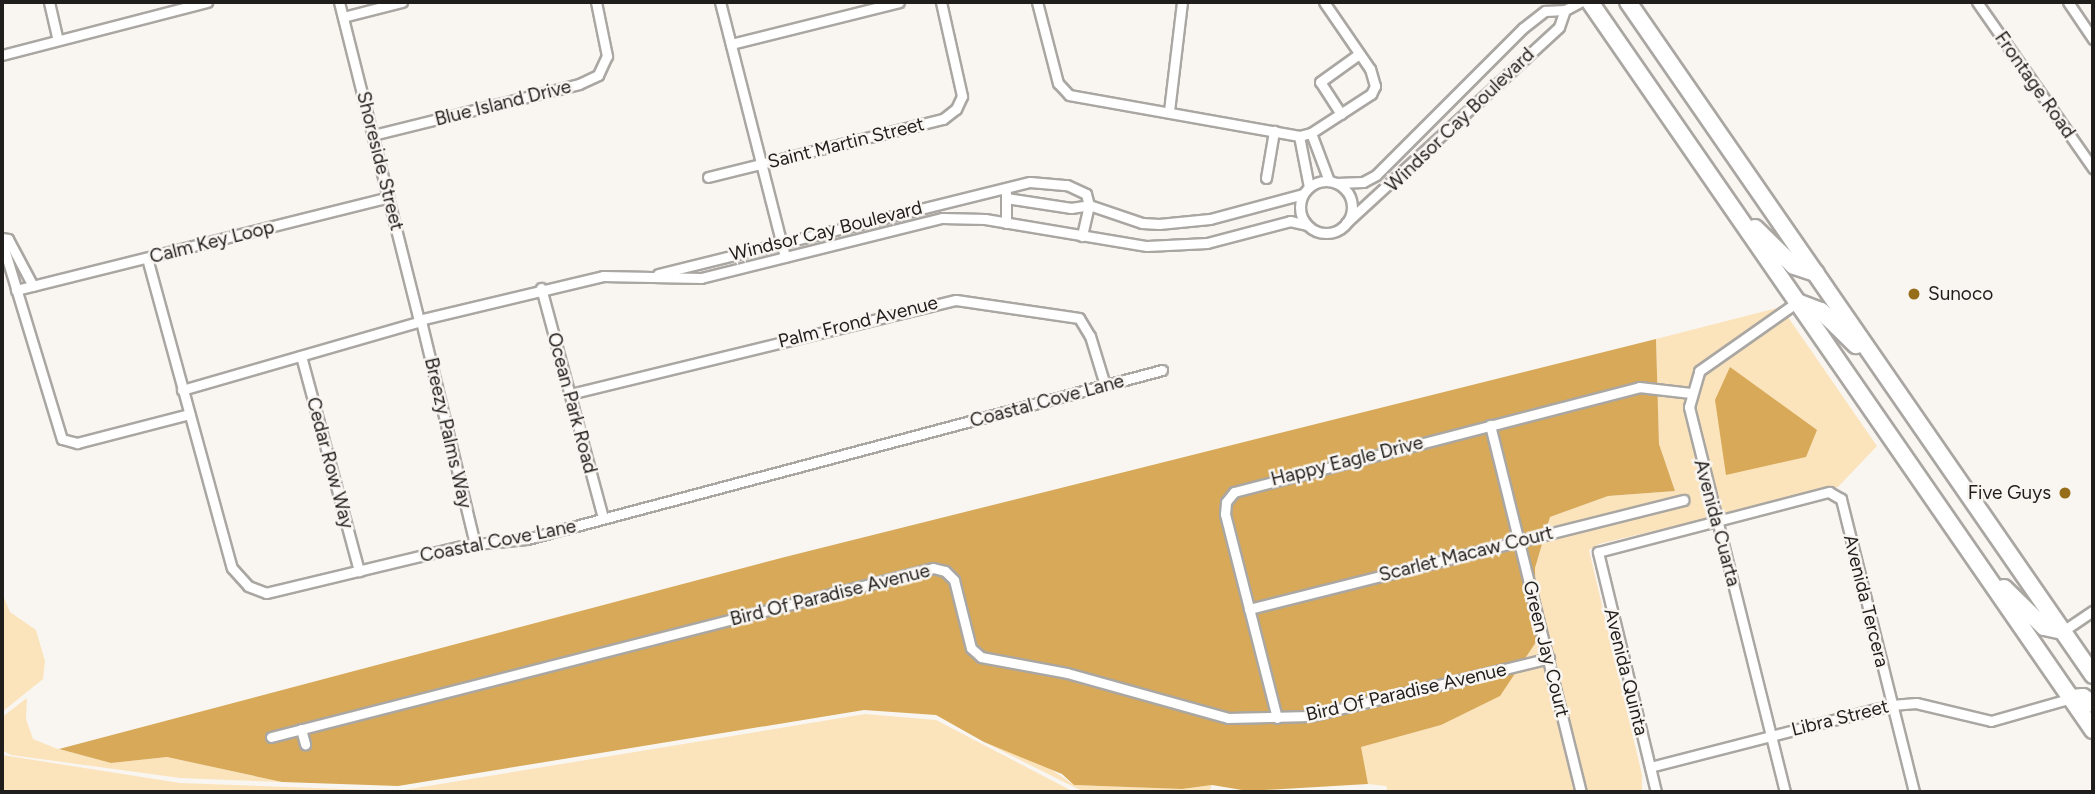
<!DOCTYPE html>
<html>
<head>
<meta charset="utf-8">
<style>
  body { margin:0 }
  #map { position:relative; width:2095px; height:794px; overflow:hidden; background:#f9f6f2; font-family:Figtree,sans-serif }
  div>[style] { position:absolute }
  .green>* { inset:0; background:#fbe3bc }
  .forest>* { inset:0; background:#d7a958 }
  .roads { filter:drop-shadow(2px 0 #aaa7a3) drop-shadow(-2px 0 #aaa7a3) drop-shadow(0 2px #aaa7a3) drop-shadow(0 -2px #aaa7a3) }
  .street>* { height:9px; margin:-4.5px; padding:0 4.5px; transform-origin:4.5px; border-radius:4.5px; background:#fff }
  .street>.ring { margin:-4.5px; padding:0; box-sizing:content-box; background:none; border:9px solid #fff; border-radius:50% }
  .highway>* { height:16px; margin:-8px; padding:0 8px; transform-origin:8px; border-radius:8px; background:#fff }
  .dots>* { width:19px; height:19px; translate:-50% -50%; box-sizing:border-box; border:4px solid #f9f6f2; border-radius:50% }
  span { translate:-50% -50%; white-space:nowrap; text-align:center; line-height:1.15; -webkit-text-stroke:5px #f9f6f2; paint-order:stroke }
  .street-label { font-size:19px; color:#1f1e1c }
  .poi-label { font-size:19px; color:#1f1e1c }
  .left { translate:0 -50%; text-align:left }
  .right { translate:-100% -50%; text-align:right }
  .frame { position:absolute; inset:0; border:4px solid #1f1e1c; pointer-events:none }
</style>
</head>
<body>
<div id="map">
  <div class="green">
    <div style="clip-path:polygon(1781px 307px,1877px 446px,1838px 487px,1599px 544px,1589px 550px,1642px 775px,1642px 792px,1388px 792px,1386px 786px,1368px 784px,1360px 747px,1441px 725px,1535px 642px,1535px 568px,1550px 517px,1608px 496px,1675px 491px,1659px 444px,1656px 339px)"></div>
    <div style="clip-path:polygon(2px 593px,10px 612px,36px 630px,45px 661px,43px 679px,2px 712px)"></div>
    <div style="clip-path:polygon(27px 698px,26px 719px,33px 739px,55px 748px,111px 763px,167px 757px,282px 782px,180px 778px,11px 755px,2px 750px,2px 717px)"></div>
    <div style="clip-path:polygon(865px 714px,936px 720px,1074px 792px,2px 792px,2px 755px,180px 783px,398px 791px)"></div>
    <div style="clip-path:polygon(984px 742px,1046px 766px,1074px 785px,1182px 789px,1212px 785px,1209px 792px,1084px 792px)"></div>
  </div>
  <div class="forest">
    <div style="clip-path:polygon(1656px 339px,1659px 444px,1675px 491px,1608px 496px,1550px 517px,1535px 568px,1536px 642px,1500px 696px,1441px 725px,1361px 747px,1368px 784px,1248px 791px,1212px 785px,1182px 789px,1074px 785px,1062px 774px,984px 742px,936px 715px,864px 710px,398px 786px,282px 782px,167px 757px,111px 763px,59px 749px,785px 557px)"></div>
    <div style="clip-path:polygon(1730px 367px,1817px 430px,1806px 457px,1726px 475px,1715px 400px)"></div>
  </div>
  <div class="roads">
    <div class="street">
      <div style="left:49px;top:2px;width:39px;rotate:77deg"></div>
      <div style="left:339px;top:2px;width:328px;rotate:75.9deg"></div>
      <div style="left:419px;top:320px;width:189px;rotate:-13.4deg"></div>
      <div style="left:603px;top:276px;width:98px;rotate:1.2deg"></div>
      <div style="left:701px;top:278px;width:248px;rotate:-14deg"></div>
      <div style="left:942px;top:218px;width:43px;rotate:1.3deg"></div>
      <div style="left:985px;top:219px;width:164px;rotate:9.5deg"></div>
      <div style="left:1147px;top:246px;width:60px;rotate:-2.9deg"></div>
      <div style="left:1207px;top:243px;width:86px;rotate:-14.8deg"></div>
      <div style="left:1290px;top:221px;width:17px;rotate:13deg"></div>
      <div style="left:720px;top:2px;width:263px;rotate:75.7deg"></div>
      <div style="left:1037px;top:2px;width:84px;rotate:75.5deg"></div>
      <div style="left:1058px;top:83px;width:16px;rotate:47deg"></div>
      <div style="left:1069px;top:95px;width:234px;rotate:10.1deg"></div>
      <div style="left:1299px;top:136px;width:12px;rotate:-14deg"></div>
      <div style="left:1311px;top:133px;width:72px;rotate:-33deg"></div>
      <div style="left:1371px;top:94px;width:9px;rotate:-63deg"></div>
      <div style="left:1375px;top:86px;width:18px;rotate:-106deg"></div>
      <div style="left:1370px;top:69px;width:81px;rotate:-124.5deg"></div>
      <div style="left:1977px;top:2px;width:203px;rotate:55.1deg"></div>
      <div style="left:2068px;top:2px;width:45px;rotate:56deg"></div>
      <div style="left:343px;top:17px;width:61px;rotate:-14.3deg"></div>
      <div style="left:731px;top:44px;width:173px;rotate:-14deg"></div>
      <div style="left:2px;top:55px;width:212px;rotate:-14.5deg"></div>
      <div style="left:1169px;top:111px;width:110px;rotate:-83.2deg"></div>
      <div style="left:1341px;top:114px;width:38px;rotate:-123deg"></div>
      <div style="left:1320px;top:82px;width:48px;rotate:-35.7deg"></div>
      <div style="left:1311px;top:133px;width:51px;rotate:69.4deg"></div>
      <div style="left:373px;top:135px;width:212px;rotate:-13.9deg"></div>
      <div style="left:579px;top:84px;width:21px;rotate:-25deg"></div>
      <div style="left:598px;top:75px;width:21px;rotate:-65deg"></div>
      <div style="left:607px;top:56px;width:55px;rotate:-101.5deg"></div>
      <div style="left:1299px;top:136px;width:52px;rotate:78.9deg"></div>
      <div style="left:708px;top:177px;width:242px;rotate:-13.9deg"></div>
      <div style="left:943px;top:119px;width:16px;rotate:-38deg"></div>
      <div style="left:956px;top:109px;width:14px;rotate:-65deg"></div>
      <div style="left:962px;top:96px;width:96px;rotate:-102.6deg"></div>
      <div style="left:1266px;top:178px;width:48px;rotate:-80.3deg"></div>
      <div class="ring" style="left:1300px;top:181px;width:43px;height:43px"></div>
      <div style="left:1336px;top:183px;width:27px;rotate:-2deg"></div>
      <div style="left:1363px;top:182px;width:15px;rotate:-28deg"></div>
      <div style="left:1376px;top:175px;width:208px;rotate:-45deg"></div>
      <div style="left:1523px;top:28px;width:28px;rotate:-38deg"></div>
      <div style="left:1545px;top:11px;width:20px;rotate:-3deg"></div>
      <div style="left:1565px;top:10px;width:17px;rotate:-28deg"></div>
      <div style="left:1006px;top:193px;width:30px;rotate:90deg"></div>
      <div style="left:1006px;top:198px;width:66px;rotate:8.7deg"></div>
      <div style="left:1071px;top:208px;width:18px;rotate:-9deg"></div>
      <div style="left:1089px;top:205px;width:56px;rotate:18.8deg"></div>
      <div style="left:1142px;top:223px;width:17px;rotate:3deg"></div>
      <div style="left:1159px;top:224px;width:51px;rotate:-5.6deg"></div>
      <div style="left:1210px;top:219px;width:96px;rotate:-15deg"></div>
      <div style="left:1346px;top:223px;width:289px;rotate:-42.6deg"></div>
      <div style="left:1559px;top:27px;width:18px;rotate:-71deg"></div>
      <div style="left:2px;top:238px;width:6px;rotate:9deg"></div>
      <div style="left:8px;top:239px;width:53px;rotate:62deg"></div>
      <div style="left:2px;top:242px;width:206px;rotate:73.1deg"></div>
      <div style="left:62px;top:439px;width:16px;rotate:15deg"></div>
      <div style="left:77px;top:443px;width:116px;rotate:-14.5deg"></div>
      <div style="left:147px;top:258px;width:321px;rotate:74.7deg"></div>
      <div style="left:232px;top:568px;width:24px;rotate:48deg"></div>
      <div style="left:248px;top:586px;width:19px;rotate:21deg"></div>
      <div style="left:266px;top:593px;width:206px;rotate:-13.5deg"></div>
      <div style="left:466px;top:545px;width:61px;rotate:-5.6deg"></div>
      <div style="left:527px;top:539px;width:657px;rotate:-14.9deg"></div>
      <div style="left:658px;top:274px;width:383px;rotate:-13.9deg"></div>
      <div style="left:1030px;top:182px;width:37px;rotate:5deg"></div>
      <div style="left:1067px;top:185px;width:21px;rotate:25deg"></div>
      <div style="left:1086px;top:194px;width:11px;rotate:75deg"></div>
      <div style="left:1089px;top:205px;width:32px;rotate:103deg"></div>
      <div style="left:541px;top:288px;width:238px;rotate:74.9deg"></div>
      <div style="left:16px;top:290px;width:384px;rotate:-14deg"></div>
      <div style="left:301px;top:356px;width:223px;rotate:74.9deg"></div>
      <div style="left:182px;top:390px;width:249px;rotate:-16.1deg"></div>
      <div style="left:421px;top:321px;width:229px;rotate:76.4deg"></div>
      <div style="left:570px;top:394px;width:397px;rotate:-13.7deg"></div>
      <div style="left:956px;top:300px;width:124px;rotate:8.3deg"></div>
      <div style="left:1079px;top:318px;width:21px;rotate:59deg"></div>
      <div style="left:1090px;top:336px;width:51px;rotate:73deg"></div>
      <div style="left:1490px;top:425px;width:378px;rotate:76.1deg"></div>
      <div style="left:1249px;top:609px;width:448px;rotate:-14.1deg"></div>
      <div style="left:2063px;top:631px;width:36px;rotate:-34deg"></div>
      <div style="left:1277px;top:718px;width:211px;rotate:-104.3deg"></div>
      <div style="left:1225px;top:514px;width:12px;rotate:-85deg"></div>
      <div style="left:1226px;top:502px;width:13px;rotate:-51deg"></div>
      <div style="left:1234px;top:492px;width:418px;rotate:-14.5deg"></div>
      <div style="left:1639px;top:387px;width:52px;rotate:6.6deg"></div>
      <div style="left:301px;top:729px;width:16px;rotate:75deg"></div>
      <div style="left:271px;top:737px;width:683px;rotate:-14.32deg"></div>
      <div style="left:933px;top:568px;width:12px;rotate:14deg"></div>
      <div style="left:945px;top:571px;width:13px;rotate:45deg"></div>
      <div style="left:954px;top:580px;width:70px;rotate:76deg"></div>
      <div style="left:971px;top:648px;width:13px;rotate:42deg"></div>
      <div style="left:981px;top:657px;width:87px;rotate:10.5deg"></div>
      <div style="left:1067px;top:673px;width:167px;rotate:15.6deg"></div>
      <div style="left:1228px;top:718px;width:82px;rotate:-1.4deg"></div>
      <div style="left:1310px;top:716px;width:246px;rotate:-13.6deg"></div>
      <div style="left:1650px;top:767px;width:250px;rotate:-14.4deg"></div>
      <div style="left:1892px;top:705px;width:24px;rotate:-5deg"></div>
      <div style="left:1916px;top:703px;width:77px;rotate:13.5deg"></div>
      <div style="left:1991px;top:721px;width:84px;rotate:-15.9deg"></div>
      <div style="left:1656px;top:792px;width:247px;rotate:-103.6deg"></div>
      <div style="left:1598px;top:552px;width:239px;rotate:-14.6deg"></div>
      <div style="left:1829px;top:492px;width:14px;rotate:30deg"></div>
      <div style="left:1841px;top:499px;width:302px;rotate:76deg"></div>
      <div style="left:1785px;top:792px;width:397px;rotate:-104deg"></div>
      <div style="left:1689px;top:407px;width:37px;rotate:-74deg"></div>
      <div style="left:1699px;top:371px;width:120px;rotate:-35.1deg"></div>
    </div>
    <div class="highway">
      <div style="left:1590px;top:2px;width:885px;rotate:55.36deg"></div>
      <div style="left:1628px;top:2px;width:818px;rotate:55.36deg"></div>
      <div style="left:1755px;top:228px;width:54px;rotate:44.3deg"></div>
      <div style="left:1794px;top:266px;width:23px;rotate:18deg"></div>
      <div style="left:1797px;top:302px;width:26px;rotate:21deg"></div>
      <div style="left:1821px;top:311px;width:49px;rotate:44.2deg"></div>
      <div style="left:2004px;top:588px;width:56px;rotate:44.3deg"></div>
      <div style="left:2044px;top:627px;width:19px;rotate:12deg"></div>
      <div style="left:2072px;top:698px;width:11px;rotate:-5deg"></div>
      <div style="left:2083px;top:697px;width:12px;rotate:35deg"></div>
    </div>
  </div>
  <div class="dots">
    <div style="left:1914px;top:294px;background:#966d18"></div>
    <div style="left:2065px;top:493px;background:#966d18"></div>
  </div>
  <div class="street-label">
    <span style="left:2035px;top:85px;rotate:55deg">Frontage Road</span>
    <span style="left:503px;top:103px;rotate:-14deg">Blue Island Drive</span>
    <span style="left:1460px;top:120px;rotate:-44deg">Windsor Cay Boulevard</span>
    <span style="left:846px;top:143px;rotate:-14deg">Saint Martin Street</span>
    <span style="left:380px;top:161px;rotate:76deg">Shoreside Street</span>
    <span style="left:826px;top:231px;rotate:-14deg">Windsor Cay Boulevard</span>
    <span style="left:212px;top:242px;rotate:-14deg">Calm Key Loop</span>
    <span style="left:858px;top:322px;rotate:-14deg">Palm Frond Avenue</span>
    <span style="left:1047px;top:401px;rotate:-15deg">Coastal Cove Lane</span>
    <span style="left:572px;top:403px;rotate:75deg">Ocean Park Road</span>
    <span style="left:448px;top:433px;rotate:77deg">Breezy Palms Way</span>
    <span style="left:1347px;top:461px;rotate:-14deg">Happy Eagle Drive</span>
    <span style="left:330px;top:463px;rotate:75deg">Cedar Row Way</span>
    <span style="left:1717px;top:523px;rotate:75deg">Avenida Cuarta</span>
    <span style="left:498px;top:541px;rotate:-11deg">Coastal Cove Lane</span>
    <span style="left:1466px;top:554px;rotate:-14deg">Scarlet Macaw Court</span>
    <span style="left:830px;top:595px;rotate:-14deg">Bird Of Paradise Avenue</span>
    <span style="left:1866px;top:601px;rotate:76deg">Avenida Tercera</span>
    <span style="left:1546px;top:649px;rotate:76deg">Green Jay Court</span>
    <span style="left:1626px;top:672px;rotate:76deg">Avenida Quinta</span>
    <span style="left:1406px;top:692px;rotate:-13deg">Bird Of Paradise Avenue</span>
    <span style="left:1840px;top:718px;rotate:-14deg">Libra Street</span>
  </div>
  <div class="poi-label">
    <span class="left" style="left:1928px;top:294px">Sunoco</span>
    <span class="right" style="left:2051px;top:493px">Five Guys</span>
  </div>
  <div class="frame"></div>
</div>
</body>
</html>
